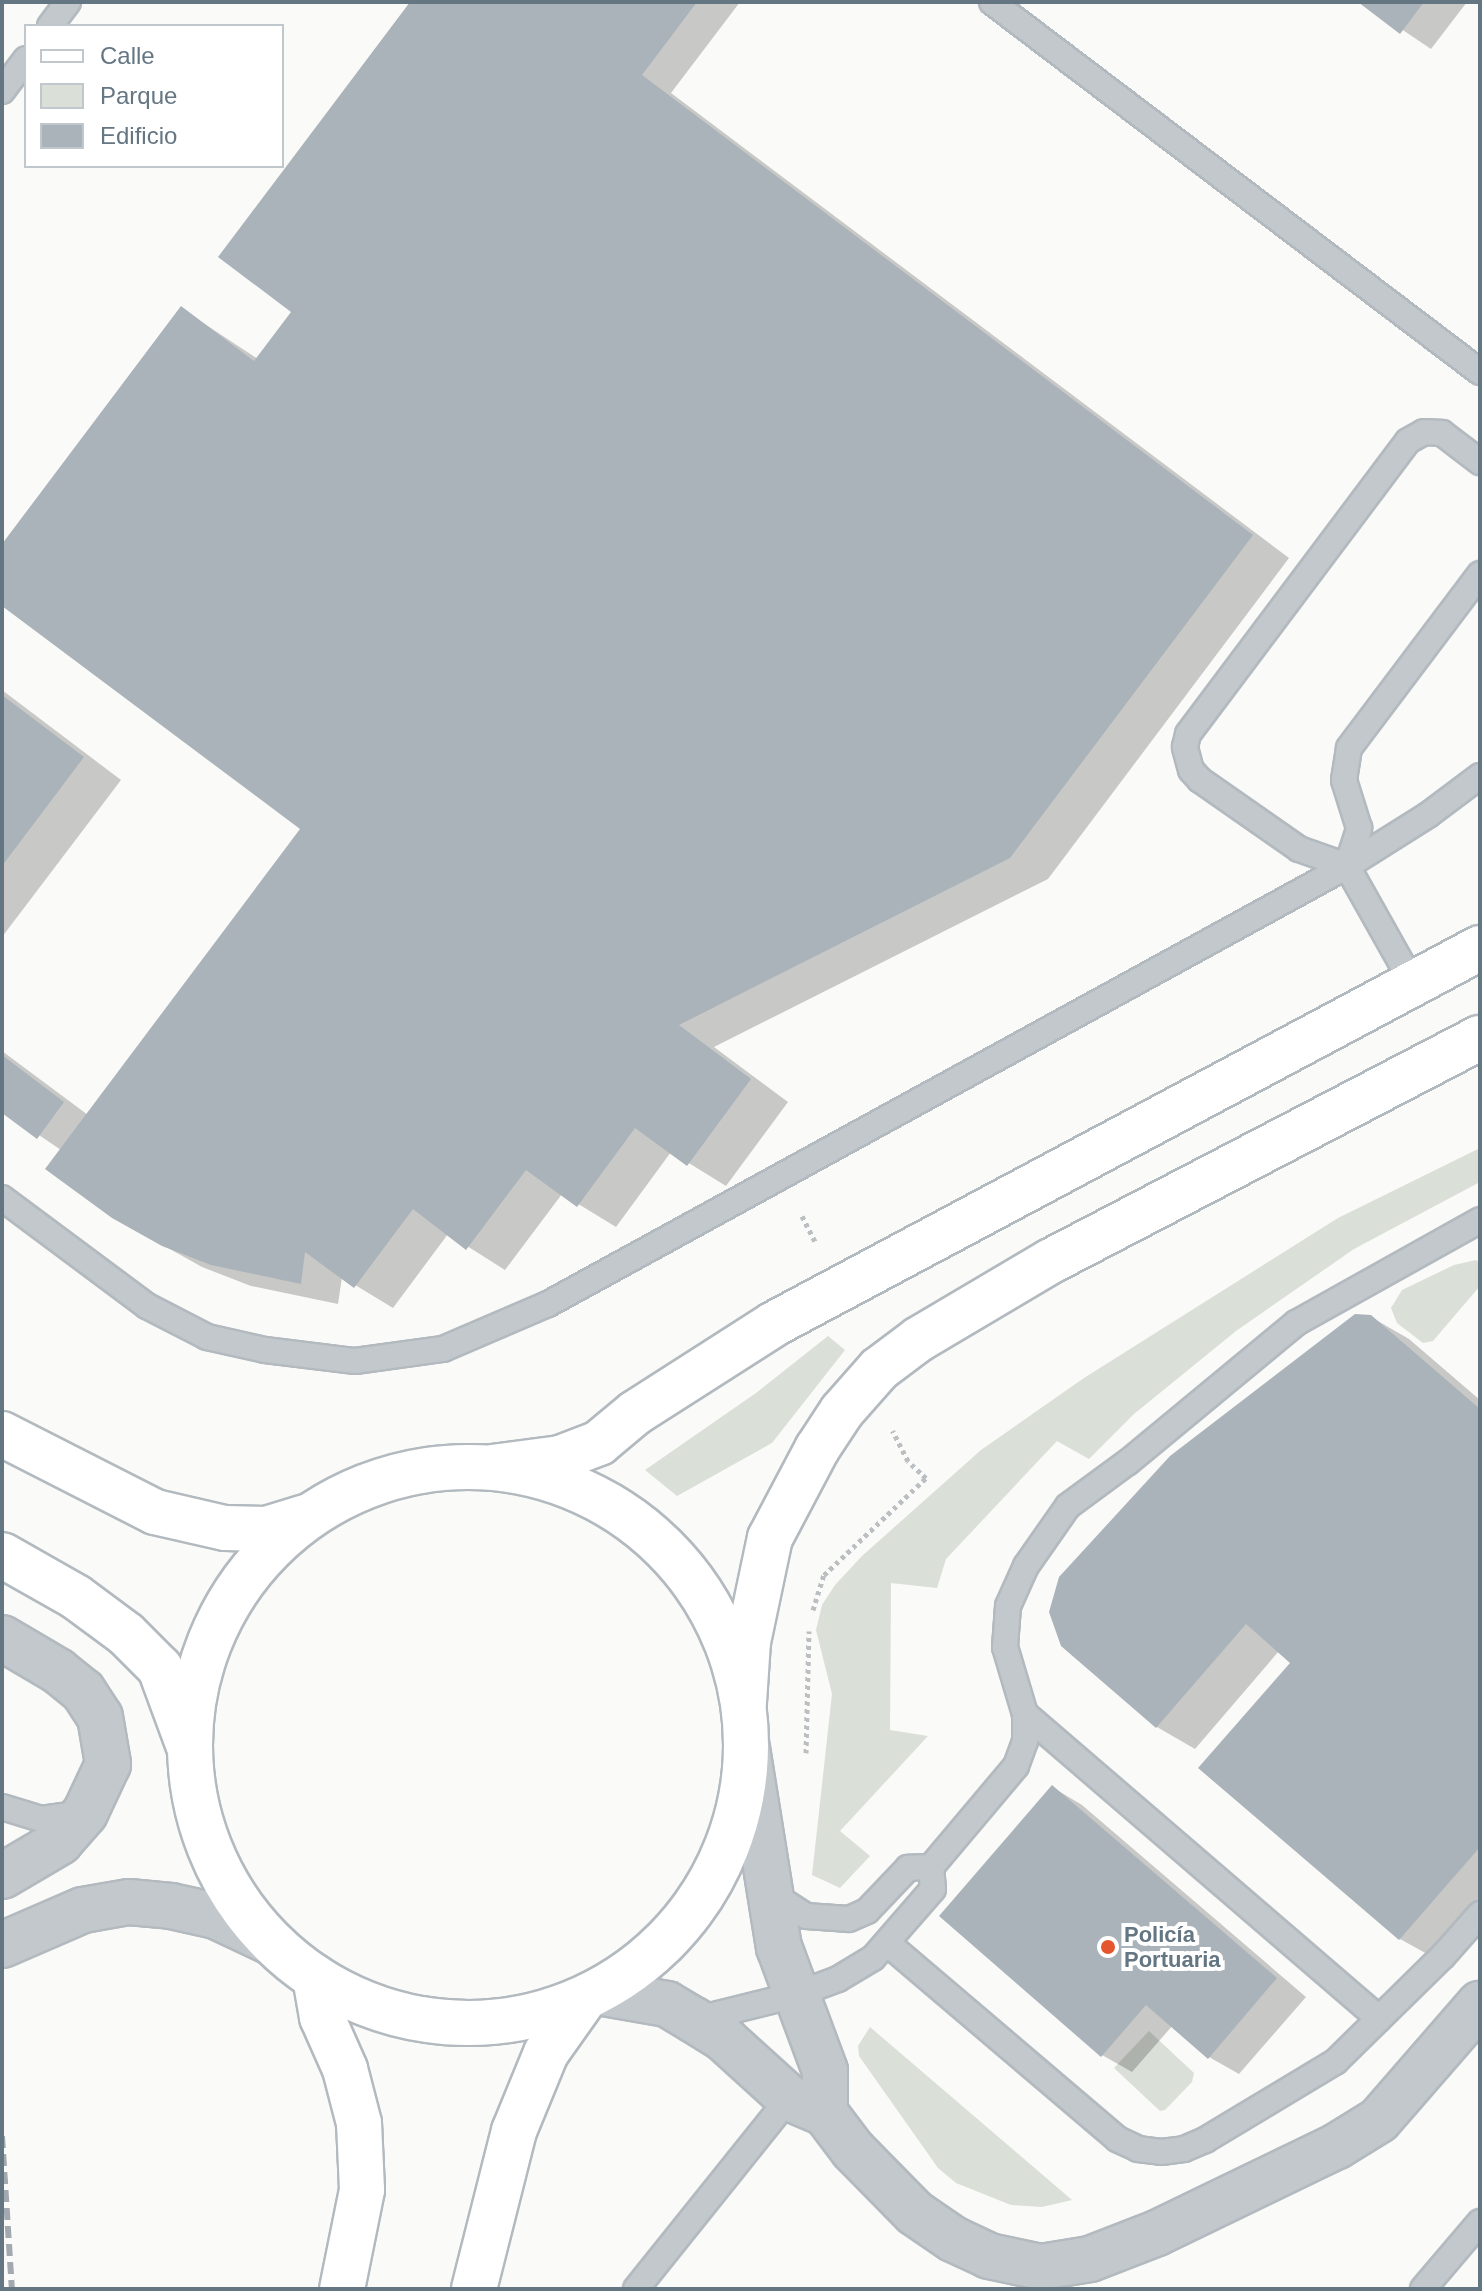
<!DOCTYPE html>
<html>
<head>
<meta charset="utf-8">
<style>
  body { margin:0 }
  #map { position:relative; width:1482px; height:2291px; overflow:hidden; background:#fafaf8; font-family:Arial,sans-serif }
  div>[style] { position:absolute }
  .green>* { inset:0; background:#dadfd7 }
  .shadow>* { inset:0; background:#0003 }
  .building>* { inset:0; background:#aab3b9 }
  .path>* { height:5px; margin-top:-2.5px; transform-origin:0; background:repeating-linear-gradient(90deg,#bbbfc2 0 4px,transparent 0 8px) }
  .roads { filter:drop-shadow(2px 0 #b3babf) drop-shadow(-2px 0 #b3babf) drop-shadow(0 2px #b3babf) drop-shadow(0 -2px #b3babf) }
  .lane>* { height:24px; margin:-12px; padding:0 12px; transform-origin:12px; border-radius:12px; background:#c3c8cc }
  .street>* { height:44px; margin:-22px; padding:0 22px; transform-origin:22px; border-radius:22px; background:#c3c8cc }
  .secondary>* { height:44px; margin:-22px; padding:0 22px; transform-origin:22px; border-radius:22px; background:#fff }
  .primary>* { height:44px; margin:-22px; padding:0 22px; transform-origin:22px; border-radius:22px; background:#fff }
  .primary>.ring { margin:-22px; padding:0; box-sizing:content-box; background:none; border:44px solid #fff; border-radius:50% }
  .highway>* { height:44px; margin:-22px; padding:0 22px; transform-origin:22px; border-radius:22px; background:#fff }
  .rail>* { height:6px; margin-top:-3px; transform-origin:0; background:repeating-linear-gradient(90deg,#a2aab0 0 12px,transparent 0 18px) }
  .dots>* { width:22px; height:22px; translate:-50% -50%; box-sizing:border-box; border:4px solid #fff; border-radius:50% }
  span { translate:-50% -50%; white-space:nowrap; text-align:center; line-height:1.15; -webkit-text-stroke:8px #fff; paint-order:stroke }
  .poi-label { font-size:22px; color:#657683; font-weight:700 }
  .left { translate:0 -50%; text-align:left }
  .frame { position:absolute; inset:0; border:4px solid #657683; pointer-events:none }
  .legend { position:absolute; left:24px; top:24px; width:260px; height:144px; box-sizing:border-box; background:#fff; border:2px solid #c1c8cd; margin:0; padding:10px 14px; list-style:none; font-size:24px; color:#657683 }
  .legend li { display:flex; align-items:center; gap:16px; height:40px }
  .legend b { width:40px; border:2px solid #c1c8cd }
</style>
</head>
<body>
<div id="map">
  <div class="green">
    <div style="clip-path:polygon(1480px 1148px,1480px 1182px,1354px 1249px,1236px 1331px,1134px 1414px,1089px 1459px,1057px 1441px,946px 1559px,937px 1588px,891px 1583px,890px 1730px,928px 1736px,840px 1831px,870px 1856px,840px 1888px,812px 1875px,832px 1694px,816px 1630px,822px 1605px,835px 1585px,862px 1556px,981px 1450px,1084px 1378px,1338px 1218px)"></div>
    <div style="clip-path:polygon(1476px 1260px,1480px 1263px,1480px 1286px,1433px 1341px,1423px 1343px,1397px 1323px,1391px 1308px,1402px 1290px,1454px 1265px)"></div>
    <div style="clip-path:polygon(828px 1336px,845px 1350px,772px 1443px,677px 1496px,645px 1470px,756px 1393px)"></div>
    <div style="clip-path:polygon(870px 2027px,1072px 2200px,1042px 2207px,1011px 2205px,956px 2183px,938px 2168px,859px 2056px,858px 2046px)"></div>
    <div style="clip-path:polygon(1149px 2031px,1194px 2073px,1192px 2082px,1165px 2110px,1160px 2111px,1114px 2068px)"></div>
  </div>
  <div class="shadow">
    <div style="clip-path:polygon(413px 2px,740px 2px,671px 93px,1289px 558px,1048px 879px,714px 1047px,788px 1102px,726px 1186px,671px 1152px,616px 1227px,562px 1194px,505px 1270px,448px 1234px,393px 1308px,342px 1277px,338px 1304px,251px 1286px,202px 1267px,152px 1239px,61px 1150px,2px 1110px,2px 1051px,88px 1115px,302px 829px,2px 603px,2px 547px,182px 309px,258px 359px,293px 312px)"></div>
    <div style="clip-path:polygon(1361px 2px,1467px 2px,1431px 49px)"></div>
    <div style="clip-path:polygon(2px 690px,121px 780px,2px 937px)"></div>
    <div style="clip-path:polygon(1371px 1317px,1409px 1339px,1480px 1400px,1480px 1912px,1438px 1960px,1400px 1939px,1201px 1768px,1293px 1663px,1279px 1651px,1195px 1749px,1157px 1727px,1063px 1644px)"></div>
    <div style="clip-path:polygon(1052px 1787px,1082px 1805px,1306px 1997px,1239px 2074px,1209px 2057px,1173px 2025px,1132px 2072px,1102px 2055px)"></div>
  </div>
  <div class="building">
    <div style="clip-path:polygon(410px 2px,697px 2px,642px 75px,1253px 535px,1010px 858px,679px 1025px,751px 1079px,687px 1166px,635px 1128px,577px 1207px,526px 1170px,466px 1250px,413px 1209px,354px 1288px,305px 1252px,301px 1284px,211px 1265px,162px 1246px,112px 1218px,45px 1169px,300px 829px,2px 606px,2px 544px,181px 306px,254px 361px,291px 312px,218px 257px)"></div>
    <div style="clip-path:polygon(1358px 2px,1424px 2px,1400px 34px)"></div>
    <div style="clip-path:polygon(2px 695px,84px 757px,2px 866px)"></div>
    <div style="clip-path:polygon(2px 1055px,64px 1102px,37px 1139px,2px 1113px)"></div>
    <div style="clip-path:polygon(1355px 1314px,1371px 1315px,1480px 1409px,1480px 1847px,1399px 1940px,1198px 1768px,1290px 1663px,1246px 1624px,1156px 1728px,1061px 1646px,1049px 1612px,1059px 1577px,1170px 1456px)"></div>
    <div style="clip-path:polygon(1052px 1785px,1277px 1978px,1208px 2059px,1146px 2005px,1101px 2057px,939px 1916px)"></div>
  </div>
  <div class="path">
    <div style="left:802px;top:1216px;width:30px;rotate:63deg"></div>
    <div style="left:813px;top:1610px;width:37px;rotate:-73deg"></div>
    <div style="left:824px;top:1575px;width:141px;rotate:-43.6deg"></div>
    <div style="left:926px;top:1478px;width:25px;rotate:-137deg"></div>
    <div style="left:908px;top:1461px;width:34px;rotate:-117deg"></div>
    <div style="left:806px;top:1753px;width:122px;rotate:-88.6deg"></div>
  </div>
  <div class="roads">
    <div class="lane">
      <div style="left:992px;top:2px;width:612px;rotate:37.17deg"></div>
      <div style="left:50px;top:26px;width:30px;rotate:-53deg"></div>
      <div style="left:2px;top:91px;width:40px;rotate:-53deg"></div>
      <div style="left:1347px;top:866px;width:40px;rotate:-72deg"></div>
      <div style="left:1359px;top:828px;width:50px;rotate:-107.4deg"></div>
      <div style="left:1344px;top:780px;width:32px;rotate:-81deg"></div>
      <div style="left:1349px;top:748px;width:218px;rotate:-53deg"></div>
      <div style="left:1412px;top:982px;width:133px;rotate:-119.3deg"></div>
      <div style="left:1347px;top:866px;width:51px;rotate:-160.5deg"></div>
      <div style="left:1299px;top:849px;width:121px;rotate:-145.1deg"></div>
      <div style="left:1200px;top:780px;width:13px;rotate:-132deg"></div>
      <div style="left:1191px;top:770px;width:24px;rotate:-105deg"></div>
      <div style="left:1185px;top:747px;width:13px;rotate:-77deg"></div>
      <div style="left:1188px;top:734px;width:366px;rotate:-53.1deg"></div>
      <div style="left:1408px;top:441px;width:18px;rotate:-29deg"></div>
      <div style="left:1424px;top:432px;width:18px;rotate:3deg"></div>
      <div style="left:1442px;top:433px;width:48px;rotate:37.3deg"></div>
      <div style="left:2px;top:1198px;width:181px;rotate:36.7deg"></div>
      <div style="left:147px;top:1306px;width:68px;rotate:27.3deg"></div>
      <div style="left:207px;top:1337px;width:59px;rotate:12.6deg"></div>
      <div style="left:265px;top:1350px;width:91px;rotate:7deg"></div>
      <div style="left:355px;top:1361px;width:89px;rotate:-7.8deg"></div>
      <div style="left:443px;top:1349px;width:114px;rotate:-23.2deg"></div>
      <div style="left:548px;top:1304px;width:911px;rotate:-28.73deg"></div>
      <div style="left:1347px;top:866px;width:96px;rotate:-32.2deg"></div>
      <div style="left:1428px;top:815px;width:65px;rotate:-36.9deg"></div>
      <div style="left:1025px;top:1714px;width:467px;rotate:40.7deg"></div>
      <div style="left:2px;top:1807px;width:41px;rotate:17.1deg"></div>
      <div style="left:41px;top:1819px;width:42px;rotate:-8.1deg"></div>
      <div style="left:931px;top:1867px;width:132px;rotate:-49.9deg"></div>
      <div style="left:1016px;top:1766px;width:27px;rotate:-70deg"></div>
      <div style="left:1025px;top:1741px;width:27px;rotate:-90deg"></div>
      <div style="left:1025px;top:1714px;width:70px;rotate:-106.6deg"></div>
      <div style="left:1005px;top:1647px;width:41px;rotate:-85.8deg"></div>
      <div style="left:1008px;top:1606px;width:44px;rotate:-65.8deg"></div>
      <div style="left:1026px;top:1566px;width:73px;rotate:-55deg"></div>
      <div style="left:1068px;top:1506px;width:74px;rotate:-36.3deg"></div>
      <div style="left:1128px;top:1462px;width:218px;rotate:-39.6deg"></div>
      <div style="left:1296px;top:1323px;width:211px;rotate:-29.2deg"></div>
      <div style="left:887px;top:1943px;width:302px;rotate:40.4deg"></div>
      <div style="left:1117px;top:2139px;width:23px;rotate:25deg"></div>
      <div style="left:1138px;top:2149px;width:23px;rotate:7deg"></div>
      <div style="left:1161px;top:2152px;width:23px;rotate:-7deg"></div>
      <div style="left:1184px;top:2149px;width:23px;rotate:-23deg"></div>
      <div style="left:1205px;top:2140px;width:152px;rotate:-31deg"></div>
      <div style="left:1335px;top:2062px;width:151px;rotate:-44.5deg"></div>
      <div style="left:1443px;top:1956px;width:56px;rotate:-48.6deg"></div>
      <div style="left:694px;top:2020px;width:104px;rotate:-13.9deg"></div>
      <div style="left:795px;top:1995px;width:46px;rotate:-20.4deg"></div>
      <div style="left:838px;top:1979px;width:41px;rotate:-31deg"></div>
      <div style="left:873px;top:1958px;width:91px;rotate:-49deg"></div>
      <div style="left:933px;top:1889px;width:22px;rotate:-95deg"></div>
      <div style="left:931px;top:1867px;width:23px;rotate:178deg"></div>
      <div style="left:908px;top:1868px;width:59px;rotate:133.6deg"></div>
      <div style="left:867px;top:1911px;width:20px;rotate:156deg"></div>
      <div style="left:849px;top:1919px;width:43px;rotate:-176deg"></div>
      <div style="left:806px;top:1916px;width:40px;rotate:-147.1deg"></div>
      <div style="left:636px;top:2289px;width:245px;rotate:-51.3deg"></div>
      <div style="left:1423px;top:2289px;width:88px;rotate:-49.6deg"></div>
    </div>
    <div class="street">
      <div style="left:2px;top:1638px;width:65px;rotate:30.5deg"></div>
      <div style="left:58px;top:1671px;width:32px;rotate:39deg"></div>
      <div style="left:83px;top:1691px;width:31px;rotate:57deg"></div>
      <div style="left:100px;top:1717px;width:48px;rotate:80.3deg"></div>
      <div style="left:108px;top:1764px;width:54px;rotate:115.1deg"></div>
      <div style="left:85px;top:1813px;width:38px;rotate:131deg"></div>
      <div style="left:60px;top:1842px;width:67px;rotate:149.6deg"></div>
      <div style="left:747px;top:1748px;width:202px;rotate:80.9deg"></div>
      <div style="left:779px;top:1947px;width:132px;rotate:69.6deg"></div>
      <div style="left:825px;top:2071px;width:42px;rotate:90deg"></div>
      <div style="left:2px;top:1945px;width:88px;rotate:-23.4deg"></div>
      <div style="left:83px;top:1910px;width:47px;rotate:-9.9deg"></div>
      <div style="left:129px;top:1902px;width:42px;rotate:5.4deg"></div>
      <div style="left:171px;top:1906px;width:46px;rotate:12.5deg"></div>
      <div style="left:216px;top:1916px;width:61px;rotate:25.3deg"></div>
      <div style="left:598px;top:1992px;width:70px;rotate:9.9deg"></div>
      <div style="left:667px;top:2004px;width:31px;rotate:31deg"></div>
      <div style="left:694px;top:2020px;width:36px;rotate:32deg"></div>
      <div style="left:724px;top:2039px;width:88px;rotate:42.2deg"></div>
      <div style="left:789px;top:2098px;width:39px;rotate:23deg"></div>
      <div style="left:825px;top:2113px;width:46px;rotate:52.9deg"></div>
      <div style="left:853px;top:2150px;width:88px;rotate:45.5deg"></div>
      <div style="left:915px;top:2213px;width:46px;rotate:34.4deg"></div>
      <div style="left:953px;top:2239px;width:40px;rotate:25deg"></div>
      <div style="left:989px;top:2256px;width:53px;rotate:11.9deg"></div>
      <div style="left:1041px;top:2267px;width:50px;rotate:-9.3deg"></div>
      <div style="left:1090px;top:2259px;width:72px;rotate:-21.2deg"></div>
      <div style="left:1157px;top:2233px;width:200px;rotate:-25.8deg"></div>
      <div style="left:1337px;top:2146px;width:49px;rotate:-31.8deg"></div>
      <div style="left:1379px;top:2120px;width:154px;rotate:-49deg"></div>
    </div>
    <div class="secondary">
      <div style="left:2px;top:1434px;width:172px;rotate:27deg"></div>
      <div style="left:155px;top:1512px;width:72px;rotate:12.9deg"></div>
      <div style="left:225px;top:1528px;width:41px;rotate:1.4deg"></div>
      <div style="left:266px;top:1529px;width:41px;rotate:-17.1deg"></div>
      <div style="left:2px;top:1555px;width:85px;rotate:29.6deg"></div>
      <div style="left:76px;top:1597px;width:62px;rotate:36.5deg"></div>
      <div style="left:126px;top:1634px;width:48px;rotate:45deg"></div>
      <div style="left:160px;top:1668px;width:81px;rotate:69.8deg"></div>
    </div>
    <div class="primary">
      <div class="ring" style="left:190px;top:1467px;width:512px;height:512px"></div>
      <div style="left:315px;top:1977px;width:41px;rotate:80.1deg"></div>
      <div style="left:322px;top:2017px;width:57px;rotate:66.1deg"></div>
      <div style="left:345px;top:2069px;width:56px;rotate:75.5deg"></div>
      <div style="left:359px;top:2123px;width:67px;rotate:87.4deg"></div>
      <div style="left:362px;top:2190px;width:101px;rotate:101.4deg"></div>
      <div style="left:474px;top:2289px;width:163px;rotate:-75.8deg"></div>
      <div style="left:514px;top:2131px;width:84px;rotate:-67.7deg"></div>
      <div style="left:546px;top:2053px;width:67px;rotate:-54.7deg"></div>
    </div>
    <div class="highway">
      <div style="left:492px;top:1467px;width:69px;rotate:-7.5deg"></div>
      <div style="left:560px;top:1458px;width:42px;rotate:-21deg"></div>
      <div style="left:599px;top:1443px;width:47px;rotate:-39.8deg"></div>
      <div style="left:635px;top:1413px;width:165px;rotate:-32.6deg"></div>
      <div style="left:774px;top:1324px;width:800px;rotate:-28.04deg"></div>
      <div style="left:744px;top:1702px;width:60px;rotate:-86.2deg"></div>
      <div style="left:748px;top:1642px;width:106px;rotate:-78.1deg"></div>
      <div style="left:770px;top:1538px;width:101px;rotate:-62.2deg"></div>
      <div style="left:817px;top:1449px;width:45px;rotate:-56.7deg"></div>
      <div style="left:842px;top:1411px;width:56px;rotate:-48.6deg"></div>
      <div style="left:879px;top:1369px;width:50px;rotate:-36.9deg"></div>
      <div style="left:919px;top:1339px;width:153px;rotate:-30.6deg"></div>
      <div style="left:1051px;top:1261px;width:483px;rotate:-27.5deg"></div>
    </div>
  </div>
  <div class="rail">
    <div style="left:2px;top:2136px;width:153px;rotate:86.3deg"></div>
  </div>
  <div class="dots">
    <div style="left:1108px;top:1947px;background:#e4572e"></div>
  </div>
  <div class="poi-label">
    <span class="left" style="left:1124px;top:1947px">Policía<br>Portuaria</span>
  </div>
  <div class="frame"></div>
  <ul class="legend">
  <li><b style="height:10px;background:#fff"></b>Calle</li>
  <li><b style="height:22px;background:#dadfd7"></b>Parque</li>
  <li><b style="height:22px;background:#aab3b9"></b>Edificio</li>
  </ul>
</div>
</body>
</html>
